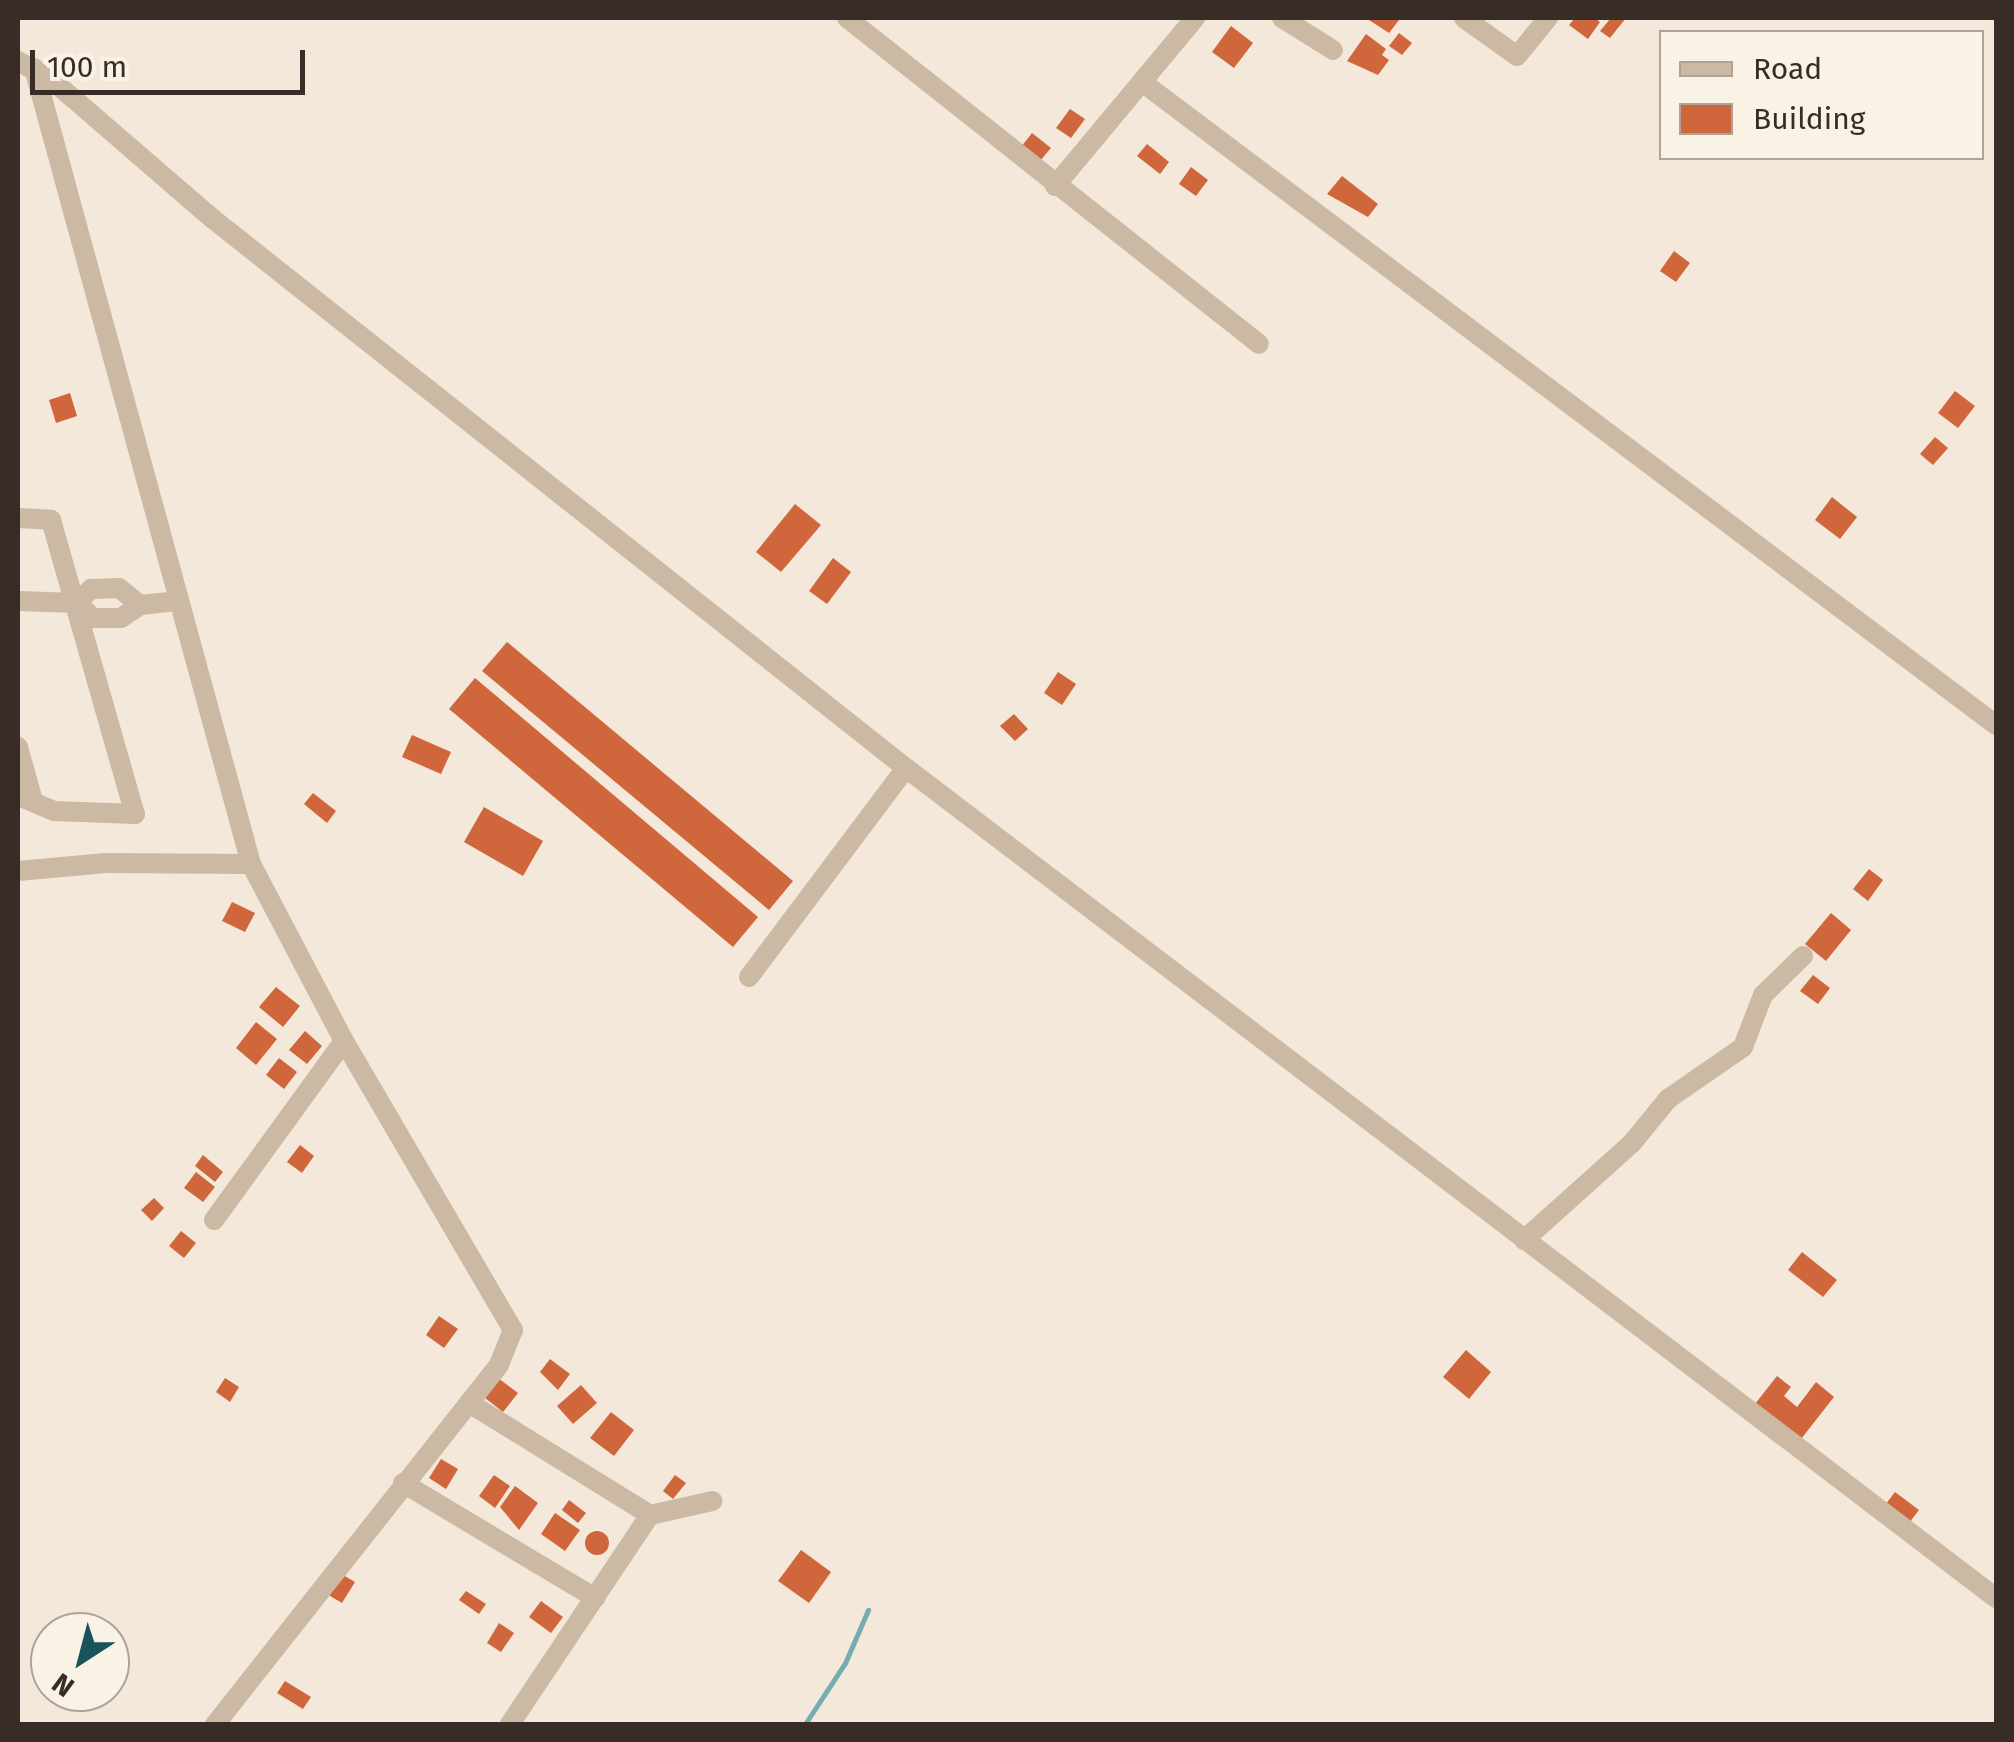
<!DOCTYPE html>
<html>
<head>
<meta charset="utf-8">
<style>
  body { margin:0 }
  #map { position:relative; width:2014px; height:1742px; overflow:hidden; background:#f3e8d9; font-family:"Fira Sans",sans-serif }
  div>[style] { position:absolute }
  .stream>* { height:5px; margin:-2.5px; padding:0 2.5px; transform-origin:2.5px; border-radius:2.5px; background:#76adb3 }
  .building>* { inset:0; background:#d0663b }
  .round { border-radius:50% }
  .minor>* { height:20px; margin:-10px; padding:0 10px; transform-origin:10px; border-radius:10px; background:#ccb9a4 }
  span { translate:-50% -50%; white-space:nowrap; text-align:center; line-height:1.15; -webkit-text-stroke:10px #fbf2e6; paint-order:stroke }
  .frame { position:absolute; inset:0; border:20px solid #372d26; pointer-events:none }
  .legend { position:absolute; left:1659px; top:30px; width:325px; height:130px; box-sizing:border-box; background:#fbf2e6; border:2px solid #ada399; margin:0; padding:12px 18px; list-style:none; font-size:30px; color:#372d26 }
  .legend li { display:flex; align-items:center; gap:20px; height:50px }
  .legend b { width:50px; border:2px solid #ada399 }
  .north { position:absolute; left:30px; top:1612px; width:100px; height:100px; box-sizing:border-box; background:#fbf2e6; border:2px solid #ada399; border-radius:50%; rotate:216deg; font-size:28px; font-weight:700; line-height:40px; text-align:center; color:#372d26 }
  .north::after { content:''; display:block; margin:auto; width:35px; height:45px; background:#19545c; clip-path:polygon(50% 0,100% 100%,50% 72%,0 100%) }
  .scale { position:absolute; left:30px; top:50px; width:275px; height:45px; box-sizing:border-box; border:5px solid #372d26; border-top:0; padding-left:12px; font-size:30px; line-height:35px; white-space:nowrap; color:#372d26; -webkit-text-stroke:8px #fbf2e6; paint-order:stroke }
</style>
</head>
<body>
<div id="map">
  <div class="stream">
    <div style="left:805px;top:1724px;width:73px;rotate:-56.7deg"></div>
    <div style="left:845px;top:1663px;width:58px;rotate:-66.5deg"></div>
  </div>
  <div class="building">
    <div style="clip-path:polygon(1366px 18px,1395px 18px,1399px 20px,1389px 33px)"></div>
    <div style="clip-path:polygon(1575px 18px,1594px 18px,1600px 22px,1588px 39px,1569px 25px)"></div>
    <div style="clip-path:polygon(1611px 18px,1626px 18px,1610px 38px,1600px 31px)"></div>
    <div style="clip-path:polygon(1231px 26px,1253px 43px,1234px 68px,1212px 52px)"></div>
    <div style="clip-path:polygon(1399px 33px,1412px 43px,1402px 55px,1389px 46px)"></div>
    <div style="clip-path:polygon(1366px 34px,1386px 49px,1382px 55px,1389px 60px,1378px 75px,1347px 61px)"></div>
    <div style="clip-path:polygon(1070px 109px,1085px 119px,1071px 138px,1056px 128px)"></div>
    <div style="clip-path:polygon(1032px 133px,1051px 148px,1040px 161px,1021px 147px)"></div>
    <div style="clip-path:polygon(1147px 144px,1169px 162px,1160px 174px,1137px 156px)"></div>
    <div style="clip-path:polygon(1191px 167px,1208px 180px,1196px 196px,1179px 184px)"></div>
    <div style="clip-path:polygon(1342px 176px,1378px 204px,1368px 217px,1327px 194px)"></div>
    <div style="clip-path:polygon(1674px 251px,1690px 263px,1676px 282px,1660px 271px)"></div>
    <div style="clip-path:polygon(1955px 391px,1975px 406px,1958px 428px,1938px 413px)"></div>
    <div style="clip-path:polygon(70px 393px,77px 416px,56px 423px,49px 400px)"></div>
    <div style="clip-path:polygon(1935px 437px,1948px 448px,1933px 465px,1920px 454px)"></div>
    <div style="clip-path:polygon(1832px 497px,1857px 517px,1840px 539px,1815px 520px)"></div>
    <div style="clip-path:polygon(795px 504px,821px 525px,781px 572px,756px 552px)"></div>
    <div style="clip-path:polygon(833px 558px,851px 572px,827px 604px,809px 591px)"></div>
    <div style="clip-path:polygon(507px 642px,793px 881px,769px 910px,482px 671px)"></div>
    <div style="clip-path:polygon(1058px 672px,1076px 684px,1062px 705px,1044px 693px)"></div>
    <div style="clip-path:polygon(475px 678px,758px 917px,733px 947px,449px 709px)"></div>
    <div style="clip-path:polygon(1014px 714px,1028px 729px,1015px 741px,1000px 726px)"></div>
    <div style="clip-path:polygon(412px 735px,451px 752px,441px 774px,402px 757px)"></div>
    <div style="clip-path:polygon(313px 793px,336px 811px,327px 823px,304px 804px)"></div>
    <div style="clip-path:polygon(484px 807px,543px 841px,523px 876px,464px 842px)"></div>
    <div style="clip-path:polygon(1869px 869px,1883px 880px,1868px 901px,1853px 889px)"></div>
    <div style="clip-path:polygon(232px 902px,255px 913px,245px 932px,222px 921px)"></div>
    <div style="clip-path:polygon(1831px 913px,1851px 930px,1826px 961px,1805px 944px)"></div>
    <div style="clip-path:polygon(1813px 975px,1830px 988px,1818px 1004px,1800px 991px)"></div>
    <div style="clip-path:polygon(276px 987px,300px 1006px,283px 1027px,259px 1007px)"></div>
    <div style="clip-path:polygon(256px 1022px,277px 1039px,256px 1065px,236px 1048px)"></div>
    <div style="clip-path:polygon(305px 1031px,322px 1046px,307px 1064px,289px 1050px)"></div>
    <div style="clip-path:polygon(279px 1058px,297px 1072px,284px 1089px,266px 1075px)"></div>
    <div style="clip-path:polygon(300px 1145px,314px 1156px,302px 1173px,287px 1162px)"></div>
    <div style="clip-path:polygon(203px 1155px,223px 1172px,215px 1182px,195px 1166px)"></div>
    <div style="clip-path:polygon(196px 1172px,215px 1187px,203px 1202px,184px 1188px)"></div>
    <div style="clip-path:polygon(154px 1198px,164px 1208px,152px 1221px,141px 1210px)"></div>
    <div style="clip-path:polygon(181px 1231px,196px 1243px,184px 1258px,169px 1246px)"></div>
    <div style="clip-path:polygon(1802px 1252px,1837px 1280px,1823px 1297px,1788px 1270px)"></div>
    <div style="clip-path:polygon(439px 1316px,458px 1329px,444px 1348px,426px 1335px)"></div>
    <div style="clip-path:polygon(1466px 1350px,1491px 1372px,1469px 1399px,1443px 1377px)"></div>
    <div style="clip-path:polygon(550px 1359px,570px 1374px,558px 1390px,540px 1372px)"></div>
    <div style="clip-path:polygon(494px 1375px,518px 1393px,503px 1412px,480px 1394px)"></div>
    <div style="clip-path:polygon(1777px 1376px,1791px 1387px,1784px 1396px,1797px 1407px,1816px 1382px,1834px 1397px,1801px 1439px,1755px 1404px)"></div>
    <div style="clip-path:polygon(225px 1378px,239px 1387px,230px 1402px,216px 1392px)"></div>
    <div style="clip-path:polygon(581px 1385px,597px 1403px,573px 1424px,557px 1406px)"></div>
    <div style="clip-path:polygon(611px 1412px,634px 1430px,614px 1456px,590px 1438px)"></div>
    <div style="clip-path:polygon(441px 1459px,458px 1469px,446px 1489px,429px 1478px)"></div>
    <div style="clip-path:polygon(494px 1475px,510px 1486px,495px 1508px,479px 1496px)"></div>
    <div style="clip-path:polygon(675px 1475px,686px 1483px,673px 1499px,663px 1491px)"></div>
    <div style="clip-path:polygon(515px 1486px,538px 1503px,519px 1530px,500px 1507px)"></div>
    <div style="clip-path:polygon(1895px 1492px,1919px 1510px,1906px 1527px,1882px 1509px)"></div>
    <div style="clip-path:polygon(569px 1500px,586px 1513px,578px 1523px,562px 1510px)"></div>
    <div style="clip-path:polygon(555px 1513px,580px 1530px,565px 1551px,541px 1534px)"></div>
    <div class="round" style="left:585px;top:1531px;width:24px;height:24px"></div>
    <div style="clip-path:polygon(801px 1550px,831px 1572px,809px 1603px,778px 1581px)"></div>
    <div style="clip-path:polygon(338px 1572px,355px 1582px,342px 1603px,325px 1593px)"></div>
    <div style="clip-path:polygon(466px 1591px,486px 1604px,479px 1614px,459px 1600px)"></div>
    <div style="clip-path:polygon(541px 1601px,563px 1617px,551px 1633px,529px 1617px)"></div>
    <div style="clip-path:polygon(499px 1623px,514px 1633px,501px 1652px,487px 1643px)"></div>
    <div style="clip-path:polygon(285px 1681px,311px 1697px,303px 1709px,277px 1693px)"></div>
  </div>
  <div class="minor">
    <div style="left:847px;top:18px;width:525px;rotate:38.35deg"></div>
    <div style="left:1282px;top:18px;width:60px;rotate:32.1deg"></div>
    <div style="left:1464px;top:18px;width:65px;rotate:35.6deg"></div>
    <div style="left:1517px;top:56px;width:49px;rotate:-50.8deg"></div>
    <div style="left:18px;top:61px;width:40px;rotate:29.7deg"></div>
    <div style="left:53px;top:81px;width:211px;rotate:40.8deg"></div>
    <div style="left:213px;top:219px;width:884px;rotate:38.39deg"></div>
    <div style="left:906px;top:768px;width:1370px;rotate:37.29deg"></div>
    <div style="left:34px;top:68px;width:825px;rotate:74.75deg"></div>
    <div style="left:251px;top:864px;width:200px;rotate:62.3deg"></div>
    <div style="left:344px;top:1041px;width:335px;rotate:59.7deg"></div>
    <div style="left:513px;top:1330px;width:38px;rotate:112deg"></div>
    <div style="left:499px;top:1365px;width:458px;rotate:128.3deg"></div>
    <div style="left:1142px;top:82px;width:1069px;rotate:36.98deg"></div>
    <div style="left:1055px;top:186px;width:219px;rotate:-50.2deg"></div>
    <div style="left:18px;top:518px;width:33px;rotate:3deg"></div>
    <div style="left:51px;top:520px;width:306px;rotate:74.1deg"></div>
    <div style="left:135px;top:814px;width:81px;rotate:-177.9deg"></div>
    <div style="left:54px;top:811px;width:39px;rotate:-157deg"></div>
    <div style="left:18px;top:601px;width:59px;rotate:1.9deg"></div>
    <div style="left:77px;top:603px;width:22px;rotate:43deg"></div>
    <div style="left:93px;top:618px;width:28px"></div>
    <div style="left:121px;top:618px;width:23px;rotate:-34deg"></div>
    <div style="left:140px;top:605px;width:37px;rotate:-6deg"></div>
    <div style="left:77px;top:603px;width:20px;rotate:-45deg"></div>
    <div style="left:91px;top:589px;width:28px;rotate:-2deg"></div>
    <div style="left:119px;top:588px;width:27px;rotate:39deg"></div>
    <div style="left:18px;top:747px;width:56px;rotate:74.5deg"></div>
    <div style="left:18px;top:871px;width:88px;rotate:-5.2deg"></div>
    <div style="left:106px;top:863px;width:145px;rotate:0.4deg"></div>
    <div style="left:749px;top:977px;width:261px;rotate:-53.1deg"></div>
    <div style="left:214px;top:1220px;width:221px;rotate:-54deg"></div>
    <div style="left:1524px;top:1240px;width:145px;rotate:-41.9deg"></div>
    <div style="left:1632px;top:1143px;width:57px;rotate:-50.7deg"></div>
    <div style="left:1668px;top:1099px;width:91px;rotate:-34.7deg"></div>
    <div style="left:1743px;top:1047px;width:56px;rotate:-69deg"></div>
    <div style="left:1763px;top:995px;width:56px;rotate:-44.3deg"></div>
    <div style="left:469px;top:1403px;width:213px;rotate:31.7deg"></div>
    <div style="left:403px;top:1483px;width:224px;rotate:30.9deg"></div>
    <div style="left:510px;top:1724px;width:252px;rotate:-56.2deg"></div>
    <div style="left:650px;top:1515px;width:64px;rotate:-12.7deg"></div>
  </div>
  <div class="frame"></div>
  <ul class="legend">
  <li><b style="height:12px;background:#ccb9a4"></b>Road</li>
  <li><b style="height:28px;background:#d0663b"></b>Building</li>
  </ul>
  <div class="north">N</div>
  <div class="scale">100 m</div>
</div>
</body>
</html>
